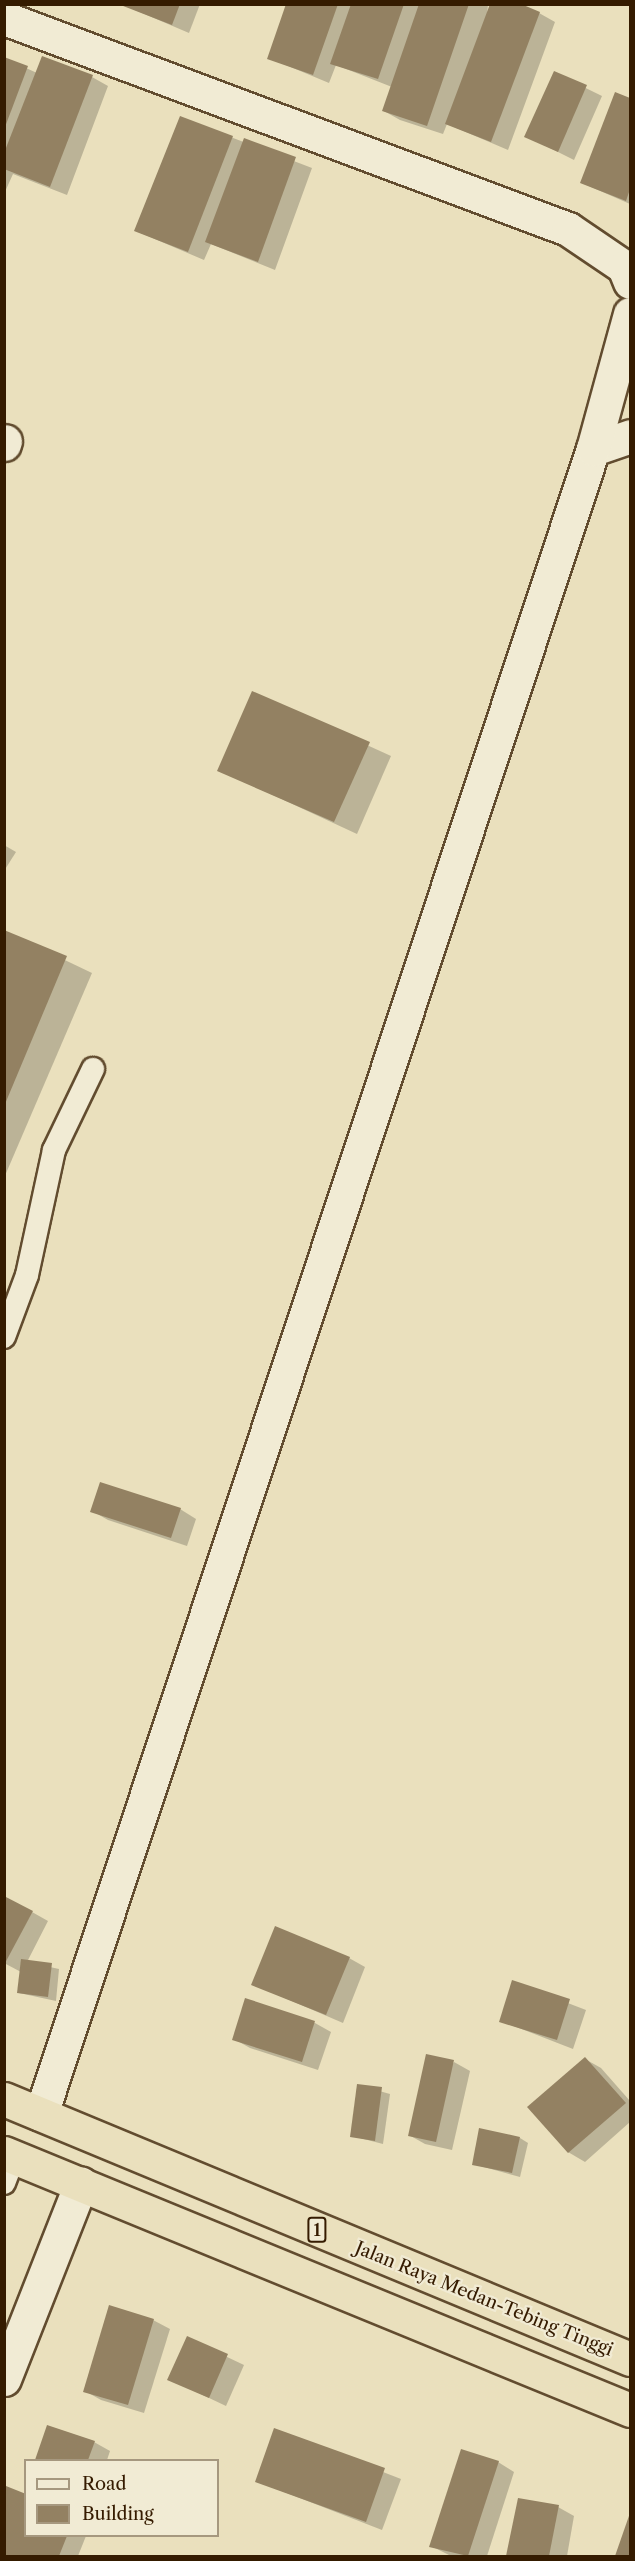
<!DOCTYPE html>
<html>
<head>
<meta charset="utf-8">
<style>
  body { margin:0 }
  #map { position:relative; width:635px; height:2561px; overflow:hidden; background:#eae0bd; font-family:"Libre Caslon Text",serif }
  div>[style] { position:absolute }
  .shadow>* { inset:0; background:#0003 }
  .building>* { inset:0; background:#938162 }
  .roads { filter:drop-shadow(2px 0 #624c2f) drop-shadow(-2px 0 #624c2f) drop-shadow(0 2px #624c2f) drop-shadow(0 -2px #624c2f) }
  .service>* { height:22px; margin:-11px; padding:0 11px; transform-origin:11px; border-radius:11px; background:#f1ebd4 }
  .minor>* { height:33px; margin:-16.5px; padding:0 16.5px; transform-origin:16.5px; border-radius:16.5px; background:#f1ebd4 }
  .trunk>* { height:33px; margin:-16.5px; padding:0 16.5px; transform-origin:16.5px; border-radius:16.5px; background:#eae0bd }
  span { translate:-50% -50%; white-space:nowrap; text-align:center; line-height:1.15; -webkit-text-stroke:4.5px #f1ebd4; paint-order:stroke }
  .shield-label span { padding:2px 4px; background:#f1ebd4; border:2px solid; border-radius:4px; -webkit-text-stroke-width:0 }
  .shield-label { font-size:16px; color:#351b00; font-weight:700 }
  .street-label { font-size:18px; color:#351b00 }
  .frame { position:absolute; inset:0; border:6px solid #351b00; pointer-events:none }
  .legend { position:absolute; left:24px; top:2459px; width:195px; height:78px; box-sizing:border-box; background:#f1ebd4; border:2px solid #a6987f; margin:0; padding:8px 10px; list-style:none; font-size:18px; color:#351b00 }
  .legend li { display:flex; align-items:center; gap:12px; height:30px }
  .legend b { width:30px; border:2px solid #a6987f }
</style>
</head>
<body>
<div id="map">
  <div class="shadow">
    <div style="clip-path:polygon(121px 4px,200px 4px,189px 33px)"></div>
    <div style="clip-path:polygon(287px 4px,488px 4px,487px 16px,539px 13px,555px 22px,508px 150px,447px 124px,443px 134px,400px 120px,384px 111px,392px 87px,336px 65px,329px 83px,269px 58px)"></div>
    <div style="clip-path:polygon(4px 58px,37px 73px,92px 77px,108px 86px,67px 195px,13px 174px,4px 194px)"></div>
    <div style="clip-path:polygon(555px 73px,602px 96px,574px 160px,526px 136px)"></div>
    <div style="clip-path:polygon(615px 94px,630px 100px,630px 204px,582px 183px)"></div>
    <div style="clip-path:polygon(181px 118px,312px 168px,275px 270px,211px 244px,204px 260px,136px 231px)"></div>
    <div style="clip-path:polygon(253px 693px,391px 756px,357px 834px,219px 770px)"></div>
    <div style="clip-path:polygon(4px 845px,16px 852px,4px 871px)"></div>
    <div style="clip-path:polygon(4px 931px,92px 973px,4px 1178px)"></div>
    <div style="clip-path:polygon(180px 1509px,196px 1519px,187px 1546px,108px 1520px,92px 1511px)"></div>
    <div style="clip-path:polygon(32px 1912px,48px 1921px,27px 1962px,59px 1969px,56px 2001px,19px 1993px,21px 1972px,4px 1963px)"></div>
    <div style="clip-path:polygon(349px 1958px,365px 1967px,343px 2023px,252px 1984px)"></div>
    <div style="clip-path:polygon(513px 1982px,586px 2010px,573px 2049px,501px 2021px)"></div>
    <div style="clip-path:polygon(246px 2000px,315px 2023px,331px 2032px,318px 2070px,250px 2048px,234px 2039px)"></div>
    <div style="clip-path:polygon(585px 2059px,601px 2068px,630px 2101px,630px 2122px,585px 2162px,568px 2152px)"></div>
    <div style="clip-path:polygon(454px 2062px,470px 2071px,452px 2150px,425px 2144px,409px 2135px)"></div>
    <div style="clip-path:polygon(358px 2085px,390px 2094px,383px 2144px,352px 2136px)"></div>
    <div style="clip-path:polygon(520px 2138px,528px 2143px,520px 2177px,473px 2164px)"></div>
    <div style="clip-path:polygon(153px 2320px,170px 2329px,144px 2413px,101px 2400px,85px 2391px)"></div>
    <div style="clip-path:polygon(187px 2338px,244px 2365px,226px 2406px,169px 2379px)"></div>
    <div style="clip-path:polygon(48px 2427px,94px 2442px,110px 2451px,107px 2460px,37px 2460px)"></div>
    <div style="clip-path:polygon(275px 2430px,401px 2479px,382px 2530px,256px 2481px)"></div>
    <div style="clip-path:polygon(498px 2462px,514px 2472px,487px 2556px,451px 2556px,431px 2546px)"></div>
    <div style="clip-path:polygon(6px 2488px,26px 2536px,86px 2536px,78px 2556px,4px 2556px)"></div>
    <div style="clip-path:polygon(519px 2499px,558px 2507px,574px 2516px,567px 2556px,508px 2556px)"></div>
    <div style="clip-path:polygon(630px 2516px,630px 2556px,616px 2556px)"></div>
  </div>
  <div class="building">
    <div style="clip-path:polygon(118px 4px,180px 4px,172px 25px)"></div>
    <div style="clip-path:polygon(286px 4px,338px 4px,313px 75px,267px 59px)"></div>
    <div style="clip-path:polygon(351px 4px,404px 4px,378px 79px,330px 64px)"></div>
    <div style="clip-path:polygon(419px 4px,469px 4px,427px 126px,382px 111px)"></div>
    <div style="clip-path:polygon(490px 4px,521px 4px,540px 12px,491px 142px,445px 124px)"></div>
    <div style="clip-path:polygon(42px 56px,93px 75px,50px 187px,4px 169px,4px 153px)"></div>
    <div style="clip-path:polygon(4px 57px,28px 66px,5px 127px,4px 127px)"></div>
    <div style="clip-path:polygon(554px 71px,587px 85px,558px 152px,524px 137px)"></div>
    <div style="clip-path:polygon(615px 92px,630px 98px,630px 189px,626px 201px,580px 183px)"></div>
    <div style="clip-path:polygon(180px 116px,233px 136px,188px 252px,134px 231px)"></div>
    <div style="clip-path:polygon(244px 138px,296px 157px,258px 262px,205px 242px)"></div>
    <div style="clip-path:polygon(252px 691px,370px 742px,334px 822px,217px 771px)"></div>
    <div style="clip-path:polygon(4px 930px,67px 956px,5px 1104px,4px 1104px)"></div>
    <div style="clip-path:polygon(100px 1482px,181px 1508px,171px 1538px,90px 1512px)"></div>
    <div style="clip-path:polygon(4px 1896px,33px 1911px,4px 1965px)"></div>
    <div style="clip-path:polygon(275px 1926px,350px 1957px,326px 2015px,251px 1985px)"></div>
    <div style="clip-path:polygon(21px 1959px,52px 1963px,48px 1997px,17px 1993px)"></div>
    <div style="clip-path:polygon(512px 1980px,570px 1999px,557px 2040px,499px 2022px)"></div>
    <div style="clip-path:polygon(245px 1998px,315px 2021px,302px 2062px,232px 2040px)"></div>
    <div style="clip-path:polygon(426px 2054px,454px 2060px,436px 2142px,408px 2136px)"></div>
    <div style="clip-path:polygon(585px 2057px,626px 2103px,568px 2153px,527px 2107px)"></div>
    <div style="clip-path:polygon(357px 2084px,382px 2087px,375px 2141px,350px 2137px)"></div>
    <div style="clip-path:polygon(479px 2128px,520px 2137px,512px 2173px,472px 2165px)"></div>
    <div style="clip-path:polygon(109px 2305px,154px 2319px,128px 2405px,83px 2392px)"></div>
    <div style="clip-path:polygon(187px 2336px,228px 2354px,209px 2398px,167px 2380px)"></div>
    <div style="clip-path:polygon(47px 2425px,95px 2441px,88px 2460px,35px 2460px)"></div>
    <div style="clip-path:polygon(274px 2428px,385px 2468px,366px 2522px,255px 2482px)"></div>
    <div style="clip-path:polygon(461px 2449px,499px 2461px,468px 2556px,429px 2547px)"></div>
    <div style="clip-path:polygon(6px 2486px,26px 2494px,26px 2536px,67px 2536px,59px 2556px,4px 2556px)"></div>
    <div style="clip-path:polygon(518px 2498px,559px 2505px,549px 2556px,506px 2556px)"></div>
    <div style="clip-path:polygon(630px 2513px,630px 2556px,615px 2556px)"></div>
  </div>
  <div class="roads">
    <div class="service">
      <div style="left:4px;top:1337px;width:66px;rotate:-69.6deg"></div>
      <div style="left:27px;top:1275px;width:128px;rotate:-77.8deg"></div>
      <div style="left:54px;top:1150px;width:90px;rotate:-64.3deg"></div>
      <div style="left:4px;top:2183px;width:28px;rotate:-69deg"></div>
    </div>
    <div class="minor">
      <div style="left:4px;top:18px;width:602px;rotate:20.51deg"></div>
      <div style="left:568px;top:229px;width:68px;rotate:34.2deg"></div>
      <div style="left:624px;top:267px;width:16px;rotate:68deg"></div>
      <div style="left:4px;top:444px;width:3px;rotate:-72deg"></div>
      <div style="left:593px;top:449px;width:39px;rotate:-19deg"></div>
      <div style="left:41px;top:2114px;width:1754px;rotate:-71.66deg"></div>
      <div style="left:593px;top:449px;width:140px;rotate:-74.7deg"></div>
      <div style="left:4px;top:2379px;width:210px;rotate:-68.5deg"></div>
    </div>
    <div class="trunk">
      <div style="left:4px;top:2099px;width:678px;rotate:22.55deg"></div>
      <div style="left:4px;top:2153px;width:677px;rotate:22.32deg"></div>
    </div>
  </div>
  <div class="shield-label">
    <span style="left:317px;top:2230px">1</span>
  </div>
  <div class="street-label">
    <span style="left:484px;top:2299px;rotate:22deg">Jalan Raya Medan-Tebing Tinggi</span>
  </div>
  <div class="frame"></div>
  <ul class="legend">
  <li><b style="height:8px;background:#f1ebd4"></b>Road</li>
  <li><b style="height:16px;background:#938162"></b>Building</li>
  </ul>
</div>
</body>
</html>
